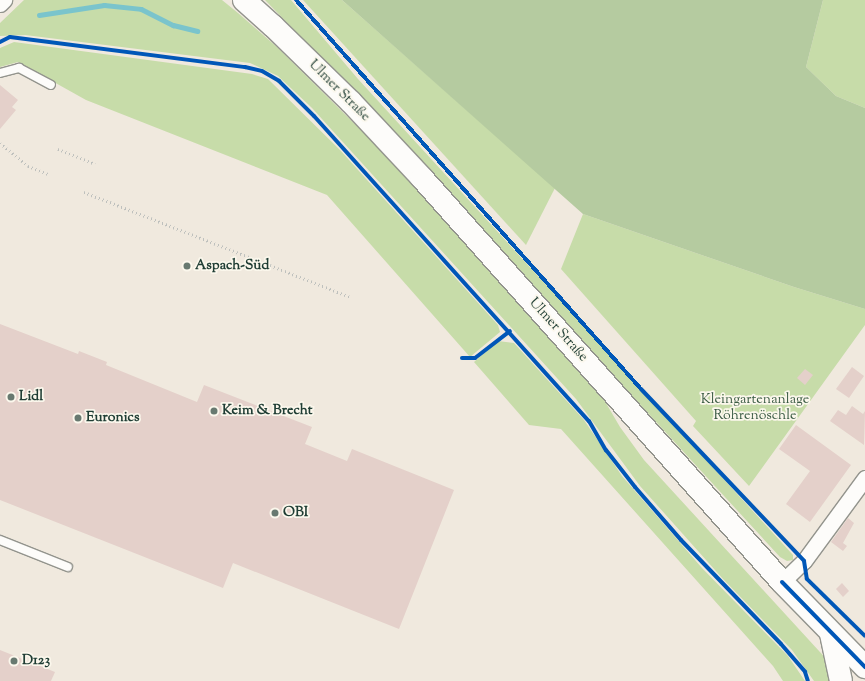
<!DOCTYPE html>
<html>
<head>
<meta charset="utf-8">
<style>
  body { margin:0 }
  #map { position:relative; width:865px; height:681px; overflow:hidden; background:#f0e9de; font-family:"Sorts Mill Goudy",serif }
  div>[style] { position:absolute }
  .green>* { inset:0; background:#c7dca9 }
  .forest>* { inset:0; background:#b5cba0 }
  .stream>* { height:5px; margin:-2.5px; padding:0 2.5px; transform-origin:2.5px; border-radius:2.5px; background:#7ac4cc }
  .building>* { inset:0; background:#e4d0ca }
  .path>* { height:2.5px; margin-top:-1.25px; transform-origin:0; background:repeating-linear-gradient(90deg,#bec0bd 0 1px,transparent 0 4px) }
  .roads { filter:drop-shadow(1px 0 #93948d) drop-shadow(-1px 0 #93948d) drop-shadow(0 1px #93948d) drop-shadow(0 -1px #93948d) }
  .lane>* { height:8px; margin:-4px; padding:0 4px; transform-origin:4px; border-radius:4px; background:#fdfcfa }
  .street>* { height:15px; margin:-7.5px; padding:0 7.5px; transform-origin:7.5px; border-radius:7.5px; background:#fdfcfa }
  .secondary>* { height:22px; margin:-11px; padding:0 11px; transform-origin:11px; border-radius:11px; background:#fdfcfa }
  .cycleway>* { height:4px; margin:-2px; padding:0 2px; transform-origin:2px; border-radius:2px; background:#0057b8 }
  .dots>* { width:11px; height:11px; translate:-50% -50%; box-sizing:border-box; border:2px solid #fbf7ec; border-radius:50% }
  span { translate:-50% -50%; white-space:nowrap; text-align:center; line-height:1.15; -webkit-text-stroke:3.5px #fbf7ec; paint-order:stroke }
  .street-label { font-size:14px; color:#1f3d34 }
  .poi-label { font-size:14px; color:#1f3d34; font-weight:700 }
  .left { translate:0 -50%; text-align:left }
  .park-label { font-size:14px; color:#3a5b43 }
</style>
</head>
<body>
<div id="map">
  <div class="green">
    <div style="clip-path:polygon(24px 0,222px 0,238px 13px,278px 48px,396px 165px,531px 312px,603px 398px,620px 427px,644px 460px,830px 663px,834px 681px,814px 681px,792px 650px,723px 579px,640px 486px,576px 399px,312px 108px,278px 76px,250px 63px,25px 35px,0 36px,0 23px)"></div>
    <div style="clip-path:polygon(265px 0,291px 0,358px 79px,793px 555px,793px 560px,787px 561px,780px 557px,335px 72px)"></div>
    <div style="clip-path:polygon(303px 0,342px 0,555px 188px,526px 245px)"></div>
    <div style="clip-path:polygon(823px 0,865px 0,865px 108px,836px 96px,806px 67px)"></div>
    <div style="clip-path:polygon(14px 42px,252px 74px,268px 79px,340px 150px,498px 325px,500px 332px,470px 357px,327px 195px,86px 100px,18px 62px,0 67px,0 48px)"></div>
    <div style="clip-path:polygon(583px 214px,794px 287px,865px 309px,865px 325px,749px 486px,693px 426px,696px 421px,561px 269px)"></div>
    <div style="clip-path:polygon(498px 341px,514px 343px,584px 420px,622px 476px,702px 568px,788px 656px,805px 681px,783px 681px,773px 666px,561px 429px,529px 425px,474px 362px)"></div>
  </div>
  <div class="forest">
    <div style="clip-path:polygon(342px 0,823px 0,806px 67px,836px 96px,865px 108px,865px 309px,794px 287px,583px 214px)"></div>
  </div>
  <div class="stream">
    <div style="left:39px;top:15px;width:66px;rotate:-8.7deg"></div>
    <div style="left:104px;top:5px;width:37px;rotate:6deg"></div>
    <div style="left:141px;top:9px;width:36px;rotate:27deg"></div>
    <div style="left:173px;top:25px;width:25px;rotate:14deg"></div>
  </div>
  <div class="building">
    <div style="clip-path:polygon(0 85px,18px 100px,12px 107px,16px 110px,0 129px)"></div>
    <div style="clip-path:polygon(0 324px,78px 354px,79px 351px,107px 362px,106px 365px,197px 402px,204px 385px,312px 427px,305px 444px,347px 461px,352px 449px,454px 490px,399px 629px,233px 563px,223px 588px,0 500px)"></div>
    <div style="clip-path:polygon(852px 367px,864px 376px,849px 398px,836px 389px)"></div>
    <div style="clip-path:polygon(805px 369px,813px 375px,805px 385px,797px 378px)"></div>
    <div style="clip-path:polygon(852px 406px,863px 414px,865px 411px,864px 445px,830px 421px,838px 410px,846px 415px)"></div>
    <div style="clip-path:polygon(796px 425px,851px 465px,810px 522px,786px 504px,810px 471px,779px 449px)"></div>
    <div style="clip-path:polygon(848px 518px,854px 523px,843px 543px,847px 546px,843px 551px,831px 542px)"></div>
    <div style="clip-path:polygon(842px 583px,849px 591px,843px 597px,836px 589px)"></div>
    <div style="clip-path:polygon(0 650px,55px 672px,51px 681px,0 681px)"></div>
  </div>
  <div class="path">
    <div style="left:0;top:143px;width:36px;rotate:39deg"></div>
    <div style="left:28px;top:166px;width:22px;rotate:22deg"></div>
    <div style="left:58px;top:149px;width:40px;rotate:22deg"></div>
    <div style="left:84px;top:192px;width:286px;rotate:21.5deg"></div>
  </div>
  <div class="roads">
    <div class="lane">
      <div style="left:0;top:73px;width:20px;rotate:-15deg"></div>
      <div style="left:19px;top:68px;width:36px;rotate:28deg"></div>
      <div style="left:0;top:540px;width:73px;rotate:21.7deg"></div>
    </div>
    <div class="street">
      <div style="left:0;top:4px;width:6px;rotate:-45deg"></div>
      <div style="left:782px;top:582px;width:30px;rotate:-44deg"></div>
      <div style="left:804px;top:561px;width:103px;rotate:-53.7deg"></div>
    </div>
    <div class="secondary">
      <div style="left:244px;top:0;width:39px;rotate:42deg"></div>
      <div style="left:273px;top:26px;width:109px;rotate:44.3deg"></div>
      <div style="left:351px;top:102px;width:104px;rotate:46.9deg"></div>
      <div style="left:422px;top:178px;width:541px;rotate:48.3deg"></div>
      <div style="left:782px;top:582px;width:119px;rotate:45.7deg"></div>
      <div style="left:831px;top:634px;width:48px;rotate:78deg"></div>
    </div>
  </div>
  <div class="cycleway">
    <div style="left:296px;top:0;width:520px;rotate:48.43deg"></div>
    <div style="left:641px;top:389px;width:237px;rotate:46.5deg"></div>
    <div style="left:804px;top:561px;width:18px;rotate:81deg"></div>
    <div style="left:807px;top:579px;width:81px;rotate:44.5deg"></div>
    <div style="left:0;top:42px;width:11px;rotate:-27deg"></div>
    <div style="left:10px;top:37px;width:237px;rotate:7.3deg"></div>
    <div style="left:245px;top:67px;width:17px;rotate:13deg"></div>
    <div style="left:262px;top:71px;width:20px;rotate:30deg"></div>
    <div style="left:279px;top:81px;width:49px;rotate:45deg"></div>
    <div style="left:314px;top:116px;width:411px;rotate:48deg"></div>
    <div style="left:589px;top:421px;width:34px;rotate:60deg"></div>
    <div style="left:606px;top:450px;width:47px;rotate:51.9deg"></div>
    <div style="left:635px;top:487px;width:70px;rotate:49deg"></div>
    <div style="left:681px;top:540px;width:144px;rotate:46.1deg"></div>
    <div style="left:781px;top:644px;width:37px;rotate:49deg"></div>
    <div style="left:805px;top:672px;width:9px;rotate:72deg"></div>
    <div style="left:462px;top:358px;width:13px"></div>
    <div style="left:475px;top:358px;width:44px;rotate:-37.6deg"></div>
    <div style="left:782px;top:582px;width:119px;rotate:45.7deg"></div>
  </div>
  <div class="dots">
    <div style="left:187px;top:266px;background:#687970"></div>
    <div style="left:11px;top:397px;background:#687970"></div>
    <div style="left:214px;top:411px;background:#687970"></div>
    <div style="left:78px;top:418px;background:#687970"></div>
    <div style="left:275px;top:513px;background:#687970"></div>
    <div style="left:14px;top:661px;background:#687970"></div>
  </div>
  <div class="street-label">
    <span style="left:339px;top:91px;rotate:45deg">Ulmer Straße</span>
    <span style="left:558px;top:330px;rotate:48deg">Ulmer Straße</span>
  </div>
  <div class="poi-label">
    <span class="left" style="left:195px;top:266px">Aspach-Süd</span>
    <span class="left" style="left:19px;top:397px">Lidl</span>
    <span class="left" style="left:222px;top:411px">Keim &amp; Brecht</span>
    <span class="left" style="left:86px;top:418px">Euronics</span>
    <span class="left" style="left:283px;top:513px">OBI</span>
    <span class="left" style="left:22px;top:661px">D123</span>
  </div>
  <div class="park-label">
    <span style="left:755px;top:408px">Kleingartenanlage<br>Röhrenöschle</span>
  </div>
</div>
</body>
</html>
